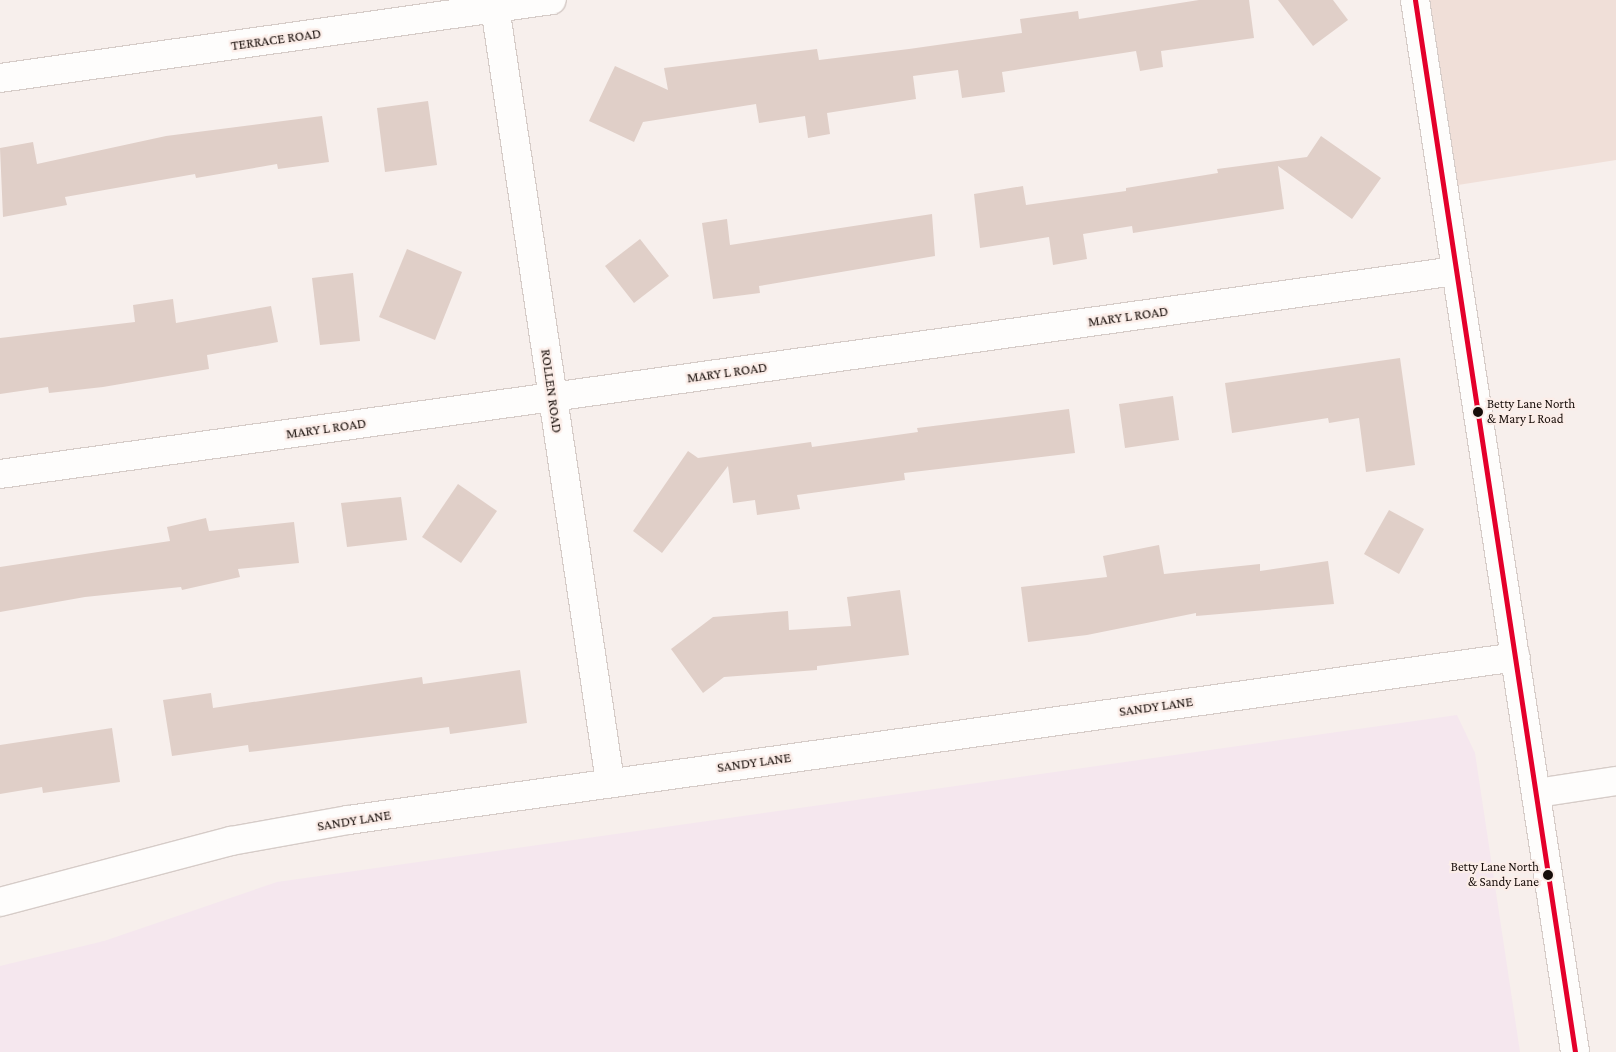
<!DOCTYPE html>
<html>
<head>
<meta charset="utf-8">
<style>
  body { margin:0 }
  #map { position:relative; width:1616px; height:1052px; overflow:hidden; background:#f7efec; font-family:"Crimson Pro",serif }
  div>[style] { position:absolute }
  .built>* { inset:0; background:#f0dfd8 }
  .education>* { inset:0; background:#f5e7ee }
  .building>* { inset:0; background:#e0cfc8 }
  .roads { filter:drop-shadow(1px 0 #d6ccc8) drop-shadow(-1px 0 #d6ccc8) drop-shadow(0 1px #d6ccc8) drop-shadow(0 -1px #d6ccc8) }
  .minor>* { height:28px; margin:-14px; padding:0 14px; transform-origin:14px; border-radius:14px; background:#fefdfc }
  .bus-1>* { height:5px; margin:-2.5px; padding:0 2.5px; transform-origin:2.5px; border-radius:2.5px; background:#e4002b }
  .dots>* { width:14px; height:14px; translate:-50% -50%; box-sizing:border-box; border:2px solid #fbede8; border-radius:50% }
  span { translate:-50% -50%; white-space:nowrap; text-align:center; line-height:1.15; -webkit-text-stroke:4.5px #fbede8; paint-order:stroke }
  .bus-label { font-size:13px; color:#170d09 }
  .left { translate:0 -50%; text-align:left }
  .right { translate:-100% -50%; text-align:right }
  .street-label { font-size:14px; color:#170d09 }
</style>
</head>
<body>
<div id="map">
  <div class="built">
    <div style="clip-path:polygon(1430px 0,1616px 0,1616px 160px,1458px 185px)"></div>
  </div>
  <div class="education">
    <div style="clip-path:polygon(1457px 715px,1475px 753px,1520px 1052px,0 1052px,0 966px,104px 941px,277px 882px)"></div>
  </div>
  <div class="building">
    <div style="clip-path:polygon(1199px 0,1249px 0,1254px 38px,1161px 51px,1163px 67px,1140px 71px,1136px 51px,1002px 72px,1005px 92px,962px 98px,958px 70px,913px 76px,916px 99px,827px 113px,830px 134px,808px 138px,805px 116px,759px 123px,756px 104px,643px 122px,634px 142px,589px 121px,615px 66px,668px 90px,664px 68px,817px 49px,819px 60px,909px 49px,1022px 33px,1020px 19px,1078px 11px,1079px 19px)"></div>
    <div style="clip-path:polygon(1278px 0,1333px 0,1348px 20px,1313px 46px)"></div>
    <div style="clip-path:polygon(428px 101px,437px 165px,385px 172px,377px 108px)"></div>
    <div style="clip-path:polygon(322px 116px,329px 162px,278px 169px,277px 164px,196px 178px,195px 174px,65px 197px,67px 205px,3px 217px,0 148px,33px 142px,37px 164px,166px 136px)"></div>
    <div style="clip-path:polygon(1321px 136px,1381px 178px,1352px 219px,1278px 166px,1284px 209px,1133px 233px,1132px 226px,1083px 234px,1087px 259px,1053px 265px,1049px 237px,980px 248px,974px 194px,1023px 186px,1026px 205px,1126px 191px,1126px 188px,1218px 173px,1217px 169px,1307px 157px)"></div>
    <div style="clip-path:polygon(932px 214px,935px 256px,759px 286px,760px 293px,713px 299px,702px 223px,727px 219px,730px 245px)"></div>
    <div style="clip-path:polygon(640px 239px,669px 276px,634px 303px,605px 266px)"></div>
    <div style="clip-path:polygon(407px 249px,462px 272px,435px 340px,379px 317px)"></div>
    <div style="clip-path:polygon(353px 273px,360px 341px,320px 345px,312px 278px)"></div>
    <div style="clip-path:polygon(173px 299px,176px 323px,271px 306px,278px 342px,207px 355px,209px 369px,103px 387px,49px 393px,48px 387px,0 394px,0 338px,135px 322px,133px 305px)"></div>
    <div style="clip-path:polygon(1400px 358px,1415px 465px,1366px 472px,1359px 418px,1329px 423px,1328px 418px,1232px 433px,1225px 383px)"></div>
    <div style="clip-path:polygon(1173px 396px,1179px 440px,1125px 448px,1119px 404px)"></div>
    <div style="clip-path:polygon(1069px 409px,1075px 453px,904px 473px,905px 480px,797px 495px,800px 509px,757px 515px,755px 500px,733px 503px,728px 466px,662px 553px,633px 531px,688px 451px,698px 458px,811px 442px,812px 447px,918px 432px,917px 428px)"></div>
    <div style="clip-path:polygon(458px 484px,497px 511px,461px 563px,422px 537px)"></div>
    <div style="clip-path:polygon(401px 497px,407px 540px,347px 547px,341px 503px)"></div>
    <div style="clip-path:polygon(1389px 510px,1424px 529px,1399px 574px,1364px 554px)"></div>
    <div style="clip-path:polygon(206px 518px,209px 531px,294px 522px,299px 563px,238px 569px,240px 577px,182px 590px,181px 587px,85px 597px,0 612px,0 567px,170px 541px,167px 527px)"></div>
    <div style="clip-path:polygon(1159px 545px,1164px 574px,1260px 564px,1260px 571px,1328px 561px,1334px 604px,1196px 616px,1196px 613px,1087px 635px,1028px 642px,1021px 587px,1107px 577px,1103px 556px)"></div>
    <div style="clip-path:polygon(900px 590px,909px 655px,817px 666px,817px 670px,724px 677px,703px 693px,671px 649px,713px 617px,788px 611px,789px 630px,851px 626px,847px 597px)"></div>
    <div style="clip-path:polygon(520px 670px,527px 723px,450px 734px,449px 727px,249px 752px,248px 745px,172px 756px,163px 700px,211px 693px,213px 708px,422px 677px,423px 684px)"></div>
    <div style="clip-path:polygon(112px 728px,120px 782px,43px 793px,42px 787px,0 794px,0 745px)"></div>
  </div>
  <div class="roads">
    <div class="minor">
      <div style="left:494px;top:0;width:791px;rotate:81.56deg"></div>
      <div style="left:1415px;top:0;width:1064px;rotate:81.35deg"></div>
      <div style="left:0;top:78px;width:557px;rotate:-8.04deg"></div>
      <div style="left:0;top:474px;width:1469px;rotate:-7.94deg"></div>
      <div style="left:1537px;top:793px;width:80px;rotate:-8.6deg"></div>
      <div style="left:0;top:902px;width:239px;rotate:-14.8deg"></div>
      <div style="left:231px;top:841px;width:119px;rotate:-10.2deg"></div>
      <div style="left:348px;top:820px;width:1179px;rotate:-7.94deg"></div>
    </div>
  </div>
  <div class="bus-1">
    <div style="left:1415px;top:0;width:1064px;rotate:81.35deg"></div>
  </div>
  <div class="dots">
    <div style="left:1478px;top:412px;background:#170d09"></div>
    <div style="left:1548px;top:875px;background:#170d09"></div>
  </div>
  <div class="bus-label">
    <span class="left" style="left:1487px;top:412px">Betty Lane North<br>&amp; Mary L Road</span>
    <span class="right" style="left:1539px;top:875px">Betty Lane North<br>&amp; Sandy Lane</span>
  </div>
  <div class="street-label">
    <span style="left:276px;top:39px;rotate:-8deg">TERRACE ROAD</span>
    <span style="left:1128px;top:316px;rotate:-8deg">MARY L ROAD</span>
    <span style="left:727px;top:372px;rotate:-8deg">MARY L ROAD</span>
    <span style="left:552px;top:391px;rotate:82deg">ROLLEN ROAD</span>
    <span style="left:326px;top:428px;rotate:-8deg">MARY L ROAD</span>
    <span style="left:1156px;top:706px;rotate:-8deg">SANDY LANE</span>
    <span style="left:754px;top:762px;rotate:-8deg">SANDY LANE</span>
    <span style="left:354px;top:820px;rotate:-9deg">SANDY LANE</span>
  </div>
</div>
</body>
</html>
